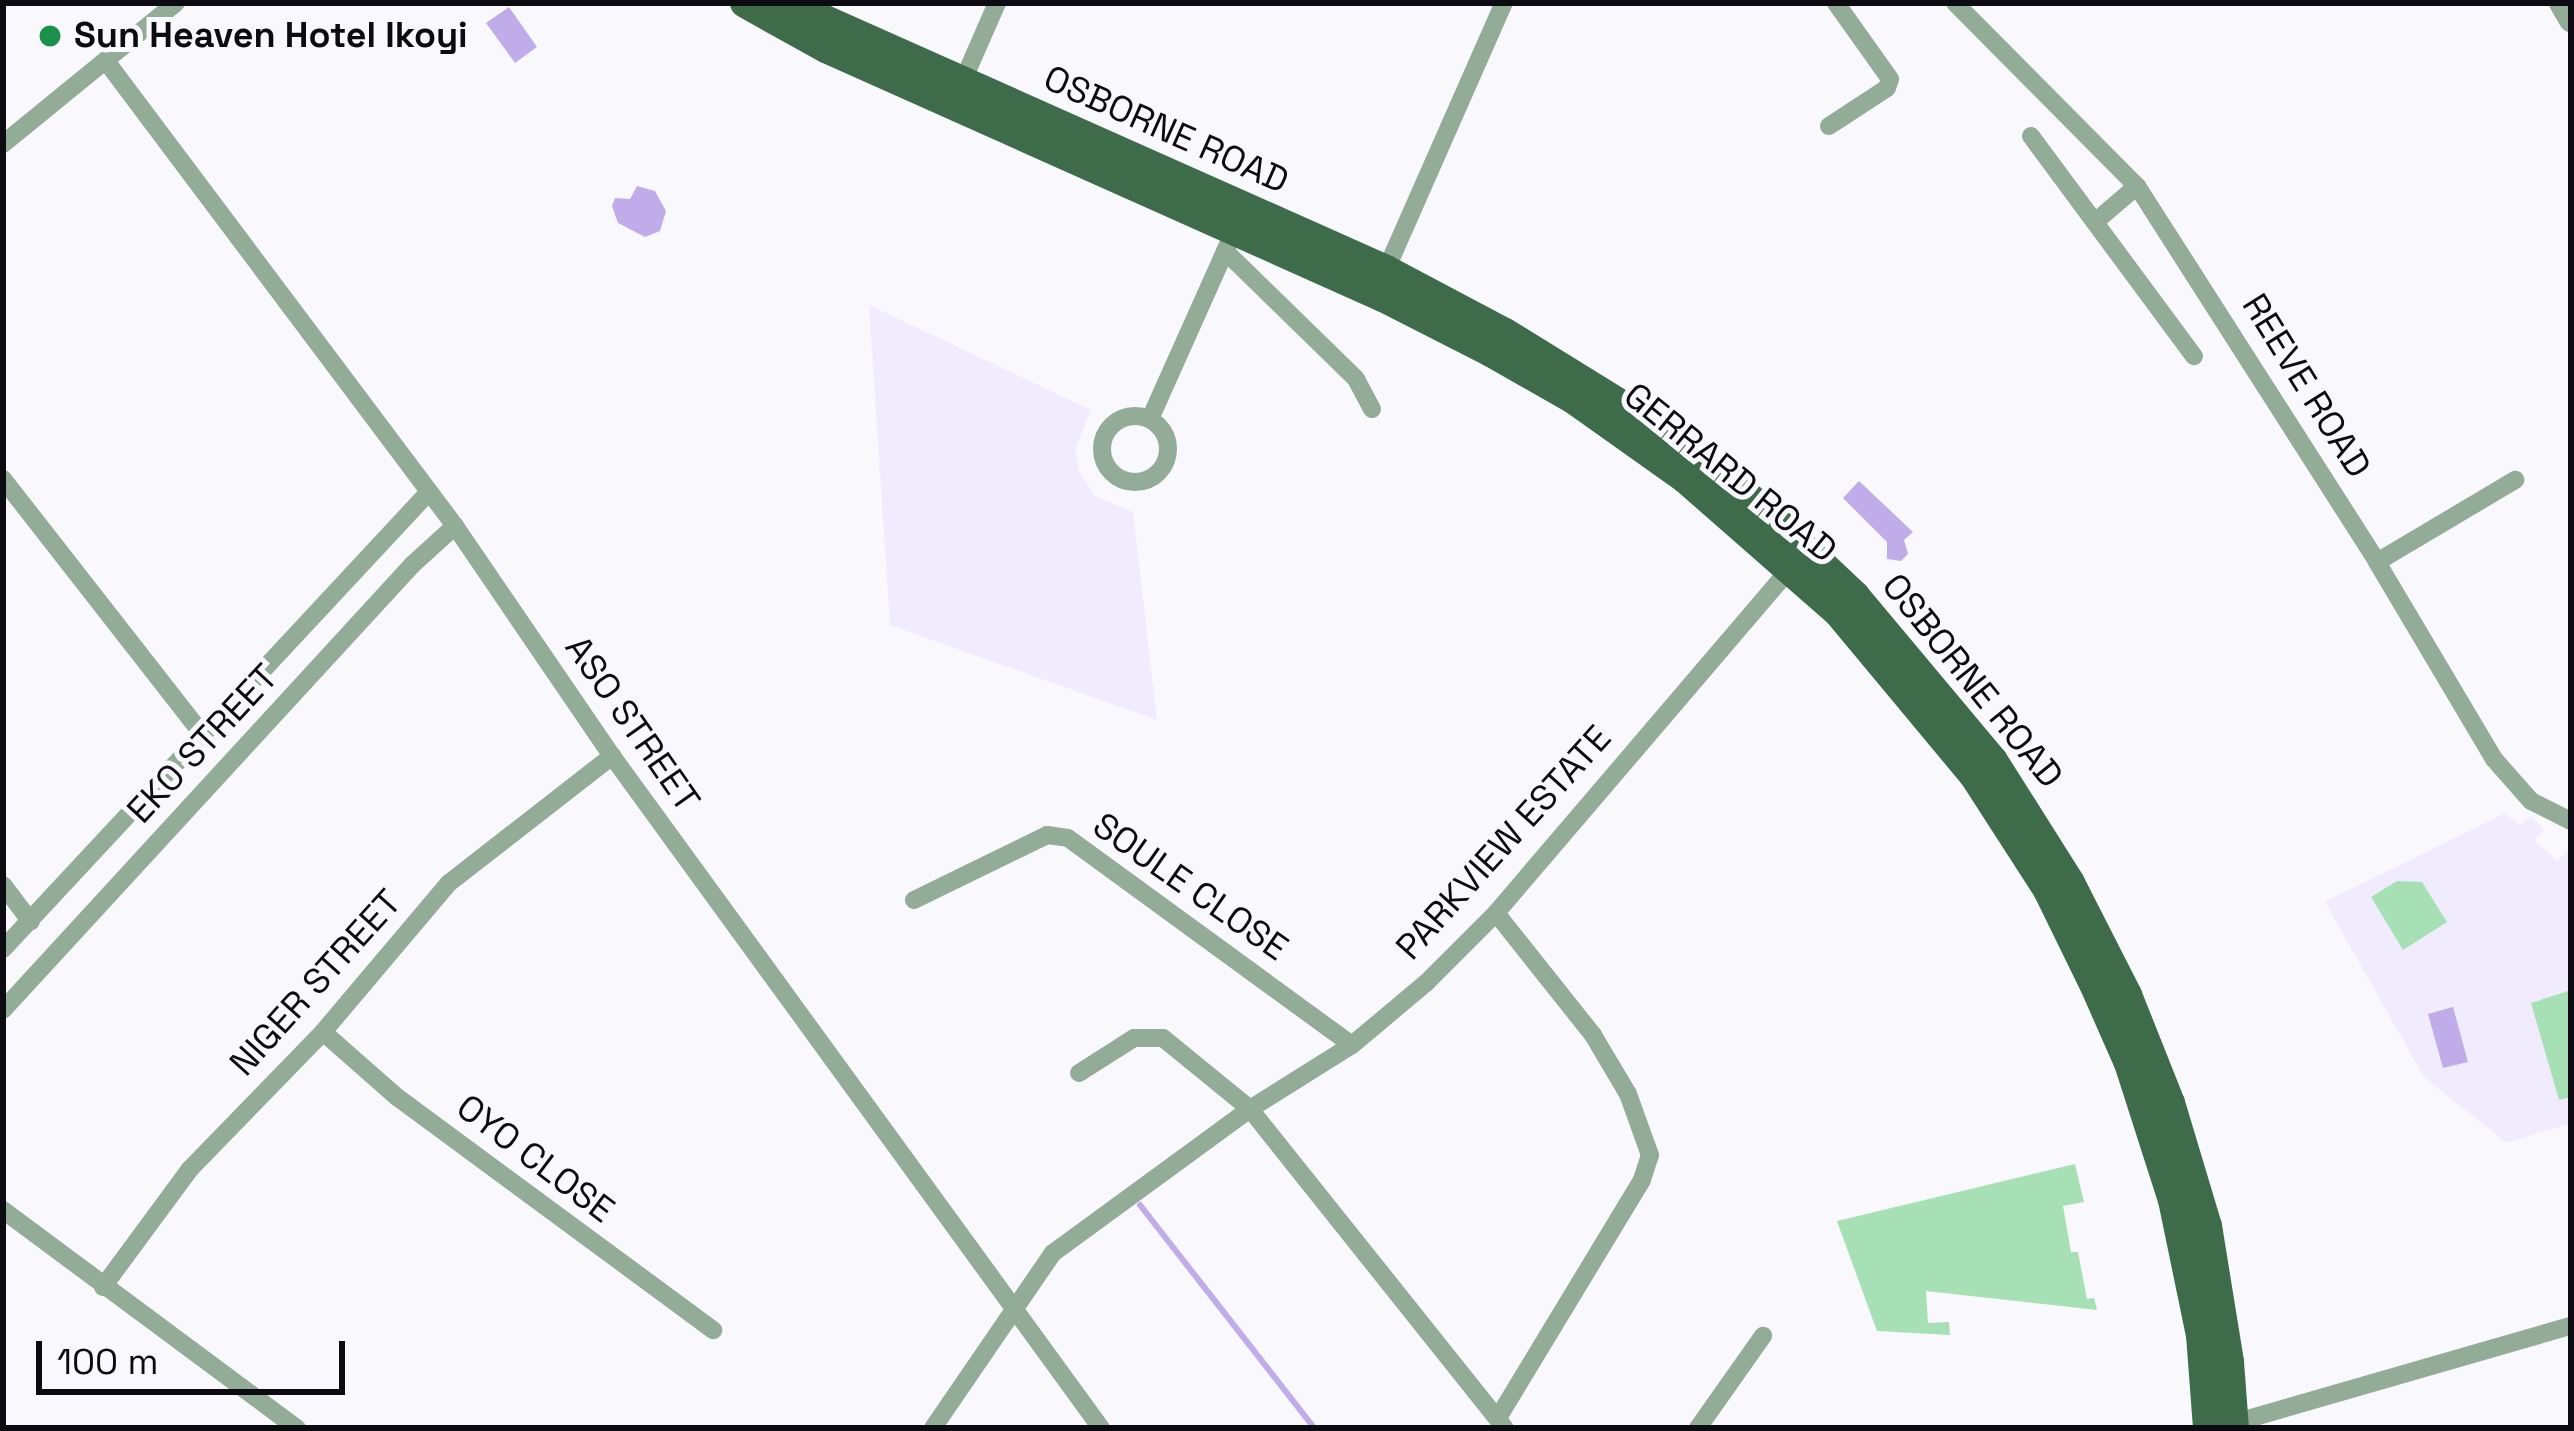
<!DOCTYPE html>
<html>
<head>
<meta charset="utf-8">
<style>
  body { margin:0 }
  #map { position:relative; width:2574px; height:1431px; overflow:hidden; background:#f9f8fc; font-family:"Space Grotesk",sans-serif }
  div>[style] { position:absolute }
  .built>* { inset:0; background:#f0ebfd }
  .green>* { inset:0; background:#a8e0b5 }
  .water>* { inset:0; background:#c0ace9 }
  .stream>* { height:6px; margin:-3px; padding:0 3px; transform-origin:3px; border-radius:3px; background:#c0ace9 }
  .minor>* { height:18px; margin:-9px; padding:0 9px; transform-origin:9px; border-radius:9px; background:#93ac98 }
  .minor>.ring { margin:-9px; padding:0; box-sizing:content-box; background:none; border:18px solid #93ac98; border-radius:50% }
  .tertiary>* { height:24px; margin:-12px; padding:0 12px; transform-origin:12px; border-radius:12px; background:#93ac98 }
  .primary>* { height:30px; margin:-15px; padding:0 15px; transform-origin:15px; border-radius:15px; background:#3e6c4a }
  .dots>* { width:33px; height:33px; translate:-50% -50%; box-sizing:border-box; border:6px solid #f9f8fc; border-radius:50% }
  span { translate:-50% -50%; white-space:nowrap; text-align:center; line-height:1.15; -webkit-text-stroke:10px #f9f8fc; paint-order:stroke }
  .poi-label { font-size:36px; color:#0d0b12; font-weight:700 }
  .left { translate:0 -50%; text-align:left }
  .street-label { font-size:36px; color:#0d0b12 }
  .frame { position:absolute; inset:0; border:6px solid #0d0b12; pointer-events:none }
  .scale { position:absolute; left:36px; top:1341px; width:309px; height:54px; box-sizing:border-box; border:6px solid #0d0b12; border-top:0; padding-left:15px; font-size:36px; line-height:42px; white-space:nowrap; color:#0d0b12; -webkit-text-stroke:9px #f9f8fc; paint-order:stroke }
</style>
</head>
<body>
<div id="map">
  <div class="built">
    <div style="clip-path:polygon(869px 305px,1091px 410px,1075px 449px,1079px 471px,1095px 496px,1133px 512px,1157px 720px,890px 625px)"></div>
    <div style="clip-path:polygon(2505px 813px,2520px 826px,2531px 816px,2544px 830px,2534px 840px,2557px 861px,2571px 849px,2571px 1123px,2507px 1143px,2424px 1077px,2325px 902px)"></div>
  </div>
  <div class="green">
    <div style="clip-path:polygon(2397px 881px,2422px 882px,2447px 922px,2403px 950px,2371px 897px)"></div>
    <div style="clip-path:polygon(2571px 990px,2571px 1097px,2559px 1100px,2531px 1003px)"></div>
    <div style="clip-path:polygon(2075px 1164px,2084px 1202px,2063px 1206px,2071px 1252px,2078px 1252px,2087px 1299px,2094px 1298px,2097px 1310px,1926px 1291px,1928px 1323px,1949px 1322px,1950px 1335px,1877px 1331px,1837px 1221px)"></div>
  </div>
  <div class="water">
    <div style="clip-path:polygon(509px 7px,537px 47px,515px 63px,486px 23px)"></div>
    <div style="clip-path:polygon(637px 186px,655px 191px,666px 211px,660px 231px,645px 237px,618px 223px,612px 206px,615px 198px,630px 199px)"></div>
    <div style="clip-path:polygon(1859px 481px,1913px 532px,1904px 540px,1908px 554px,1901px 561px,1887px 559px,1887px 542px,1843px 498px)"></div>
    <div style="clip-path:polygon(2453px 1007px,2468px 1062px,2443px 1068px,2428px 1014px)"></div>
  </div>
  <div class="stream">
    <div style="left:1140px;top:1205px;width:283px;rotate:52deg"></div>
  </div>
  <div class="minor">
    <div style="left:1955px;top:3px;width:258px;rotate:45.2deg"></div>
    <div style="left:2137px;top:186px;width:446px;rotate:57.4deg"></div>
    <div style="left:2377px;top:562px;width:229px;rotate:59.3deg"></div>
    <div style="left:2494px;top:759px;width:56px;rotate:48.6deg"></div>
    <div style="left:2531px;top:801px;width:45px;rotate:26.6deg"></div>
    <div style="left:106px;top:61px;width:581px;rotate:53.11deg"></div>
    <div style="left:455px;top:526px;width:278px;rotate:55.7deg"></div>
    <div style="left:612px;top:756px;width:831px;rotate:53.96deg"></div>
    <div style="left:962px;top:83px;width:87px;rotate:-66.4deg"></div>
    <div style="left:1829px;top:126px;width:69px;rotate:-33.2deg"></div>
    <div style="left:1887px;top:88px;width:9px;rotate:-72deg"></div>
    <div style="left:1890px;top:79px;width:93px;rotate:-125.4deg"></div>
    <div style="left:2031px;top:136px;width:274px;rotate:53.5deg"></div>
    <div style="left:3px;top:144px;width:223px;rotate:-39.2deg"></div>
    <div style="left:2095px;top:222px;width:55px;rotate:-40.6deg"></div>
    <div style="left:1225px;top:251px;width:183px;rotate:44.3deg"></div>
    <div style="left:1356px;top:379px;width:34px;rotate:62deg"></div>
    <div style="left:1386px;top:270px;width:292px;rotate:-66.2deg"></div>
    <div class="ring" style="left:1102px;top:416px;width:48px;height:48px"></div>
    <div style="left:1150px;top:419px;width:191px;rotate:-65.9deg"></div>
    <div style="left:3px;top:479px;width:321px;rotate:52deg"></div>
    <div style="left:2377px;top:562px;width:161px;rotate:-30.7deg"></div>
    <div style="left:3px;top:885px;width:46px;rotate:52.9deg"></div>
    <div style="left:914px;top:900px;width:148px;rotate:-26deg"></div>
    <div style="left:1047px;top:835px;width:21px;rotate:8deg"></div>
    <div style="left:1068px;top:838px;width:351px;rotate:36.1deg"></div>
    <div style="left:1496px;top:913px;width:156px;rotate:51.5deg"></div>
    <div style="left:1593px;top:1035px;width:69px;rotate:59.3deg"></div>
    <div style="left:1628px;top:1094px;width:65px;rotate:70.2deg"></div>
    <div style="left:1650px;top:1155px;width:26px;rotate:108deg"></div>
    <div style="left:1642px;top:1180px;width:276px;rotate:121.2deg"></div>
    <div style="left:3px;top:949px;width:623px;rotate:-47.02deg"></div>
    <div style="left:3px;top:1010px;width:604px;rotate:-47.41deg"></div>
    <div style="left:412px;top:565px;width:58px;rotate:-42.2deg"></div>
    <div style="left:323px;top:1032px;width:98px;rotate:41.3deg"></div>
    <div style="left:397px;top:1097px;width:393px;rotate:36.4deg"></div>
    <div style="left:1079px;top:1073px;width:65px;rotate:-32.5deg"></div>
    <div style="left:1134px;top:1038px;width:29px"></div>
    <div style="left:1163px;top:1038px;width:112px;rotate:39.2deg"></div>
    <div style="left:1250px;top:1109px;width:408px;rotate:51.4deg"></div>
    <div style="left:3px;top:1210px;width:366px;rotate:36.6deg"></div>
    <div style="left:103px;top:1287px;width:147px;rotate:-53.6deg"></div>
    <div style="left:190px;top:1169px;width:191px;rotate:-45.8deg"></div>
    <div style="left:323px;top:1032px;width:195px;rotate:-49.8deg"></div>
    <div style="left:449px;top:883px;width:207px;rotate:-37.9deg"></div>
    <div style="left:2234px;top:1423px;width:351px;rotate:-16.1deg"></div>
    <div style="left:933px;top:1428px;width:212px;rotate:-55.6deg"></div>
    <div style="left:1053px;top:1253px;width:244px;rotate:-36.2deg"></div>
    <div style="left:1250px;top:1109px;width:120px;rotate:-32.1deg"></div>
    <div style="left:1352px;top:1045px;width:97px;rotate:-40deg"></div>
    <div style="left:1426px;top:983px;width:99px;rotate:-45deg"></div>
    <div style="left:1496px;top:913px;width:455px;rotate:-49.5deg"></div>
    <div style="left:1698px;top:1428px;width:113px;rotate:-54.8deg"></div>
  </div>
  <div class="tertiary">
    <div style="left:2561px;top:3px;width:20px;rotate:60deg"></div>
  </div>
  <div class="primary">
    <div style="left:745px;top:3px;width:93px;rotate:29.1deg"></div>
    <div style="left:826px;top:48px;width:610px;rotate:24.09deg"></div>
    <div style="left:1383px;top:297px;width:121px;rotate:27deg"></div>
    <div style="left:1491px;top:352px;width:97px;rotate:29.7deg"></div>
    <div style="left:1575px;top:400px;width:136px;rotate:35.4deg"></div>
    <div style="left:1686px;top:479px;width:202px;rotate:41.2deg"></div>
    <div style="left:1838px;top:612px;width:212px;rotate:50.2deg"></div>
    <div style="left:1974px;top:775px;width:137px;rotate:57.2deg"></div>
    <div style="left:2048px;top:890px;width:107px;rotate:63.9deg"></div>
    <div style="left:2095px;top:986px;width:84px;rotate:66.2deg"></div>
    <div style="left:2129px;top:1063px;width:144px;rotate:72.2deg"></div>
    <div style="left:2173px;top:1200px;width:138px;rotate:78.3deg"></div>
    <div style="left:2201px;top:1335px;width:93px;rotate:85.7deg"></div>
    <div style="left:787px;top:3px;width:656px;rotate:24.02deg"></div>
    <div style="left:1386px;top:270px;width:135px;rotate:27.9deg"></div>
    <div style="left:1505px;top:333px;width:206px;rotate:31.7deg"></div>
    <div style="left:1680px;top:441px;width:106px;rotate:39.3deg"></div>
    <div style="left:1762px;top:508px;width:128px;rotate:43.4deg"></div>
    <div style="left:1855px;top:596px;width:215px;rotate:50.1deg"></div>
    <div style="left:1993px;top:761px;width:144px;rotate:57.7deg"></div>
    <div style="left:2070px;top:883px;width:126px;rotate:63deg"></div>
    <div style="left:2127px;top:995px;width:116px;rotate:68.3deg"></div>
    <div style="left:2170px;top:1103px;width:128px;rotate:73.3deg"></div>
    <div style="left:2207px;top:1226px;width:138px;rotate:80.8deg"></div>
    <div style="left:2229px;top:1362px;width:66px;rotate:85.7deg"></div>
  </div>
  <div class="dots">
    <div style="left:50px;top:36px;background:#1a904b"></div>
  </div>
  <div class="poi-label">
    <span class="left" style="left:74px;top:36px">Sun Heaven Hotel Ikoyi</span>
  </div>
  <div class="street-label">
    <span style="left:1166px;top:130px;rotate:24deg">OSBORNE ROAD</span>
    <span style="left:2306px;top:386px;rotate:58deg">REEVE ROAD</span>
    <span style="left:1730px;top:473px;rotate:39deg">GERRARD ROAD</span>
    <span style="left:1972px;top:681px;rotate:51deg">OSBORNE ROAD</span>
    <span style="left:632px;top:724px;rotate:55deg">ASO STREET</span>
    <span style="left:203px;top:744px;rotate:-47deg">EKO STREET</span>
    <span style="left:1504px;top:843px;rotate:-48deg">PARKVIEW ESTATE</span>
    <span style="left:1190px;top:887px;rotate:35deg">SOULE CLOSE</span>
    <span style="left:316px;top:983px;rotate:-48deg">NIGER STREET</span>
    <span style="left:535px;top:1159px;rotate:37deg">OYO CLOSE</span>
  </div>
  <div class="frame"></div>
  <div class="scale">100 m</div>
</div>
</body>
</html>
